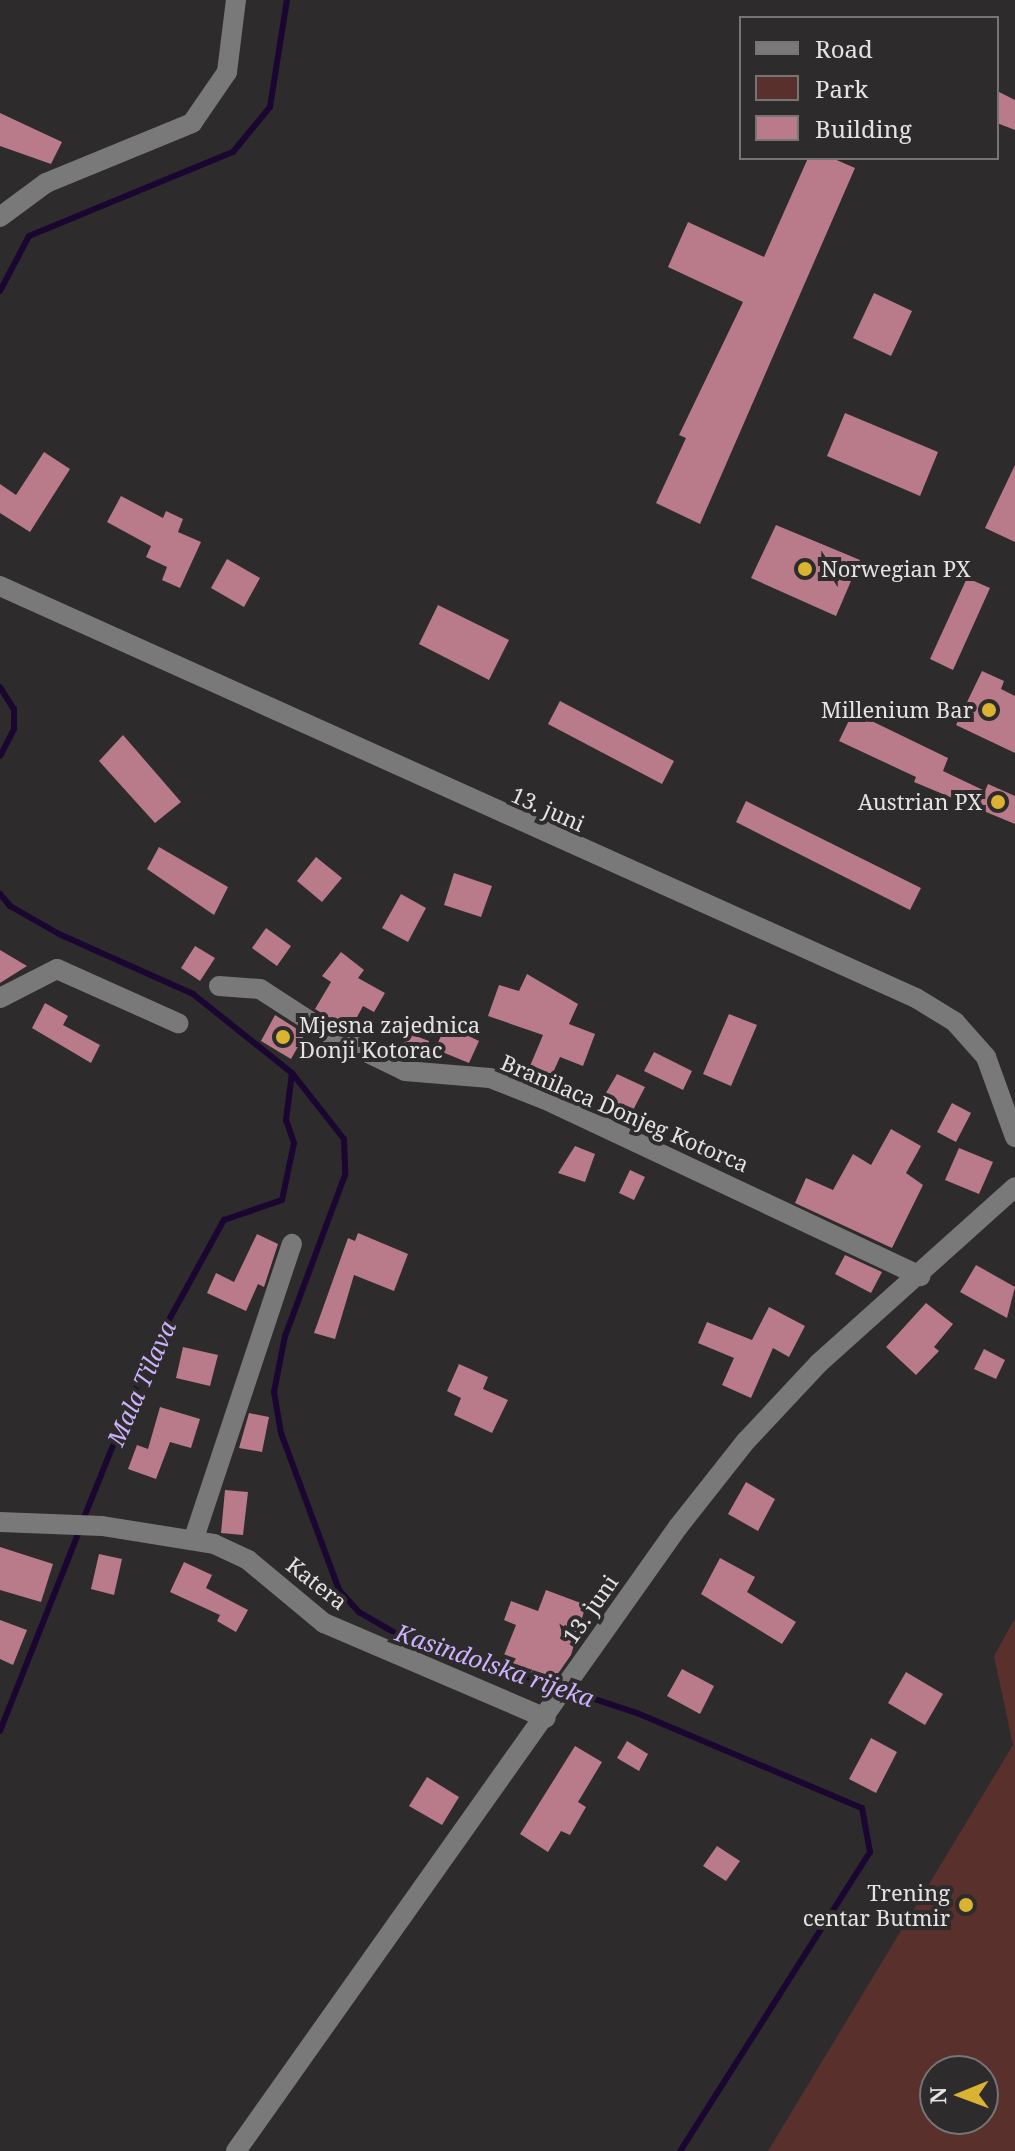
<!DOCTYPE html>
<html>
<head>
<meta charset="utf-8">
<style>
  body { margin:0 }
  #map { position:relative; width:1015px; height:2151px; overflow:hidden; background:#2d2b2c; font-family:"Noto Serif",serif }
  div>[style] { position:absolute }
  .green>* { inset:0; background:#59302c }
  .stream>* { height:6px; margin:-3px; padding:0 3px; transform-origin:3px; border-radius:3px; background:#1a0630 }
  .building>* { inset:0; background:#b97b89 }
  .minor>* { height:20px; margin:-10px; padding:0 10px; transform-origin:10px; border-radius:10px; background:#7a797a }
  .dots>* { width:22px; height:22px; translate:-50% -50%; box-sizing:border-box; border:4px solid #2d2b2c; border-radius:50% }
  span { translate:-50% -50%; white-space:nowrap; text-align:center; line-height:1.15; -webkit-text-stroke:8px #2d2b2c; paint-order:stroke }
  .poi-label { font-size:22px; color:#e4e2e3 }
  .left { translate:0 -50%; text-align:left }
  .right { translate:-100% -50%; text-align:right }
  .street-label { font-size:22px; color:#e4e2e3 }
  .water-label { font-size:24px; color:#cdb1fd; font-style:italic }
  .legend { position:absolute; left:739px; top:16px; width:260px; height:144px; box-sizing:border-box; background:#2d2b2c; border:2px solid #767475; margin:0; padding:10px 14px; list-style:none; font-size:24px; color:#e4e2e3 }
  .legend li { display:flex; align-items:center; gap:16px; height:40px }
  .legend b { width:40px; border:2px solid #767475 }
  .north { position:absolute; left:919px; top:2055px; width:80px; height:80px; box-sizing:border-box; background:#2d2b2c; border:2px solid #767475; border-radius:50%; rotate:269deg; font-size:22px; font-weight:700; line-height:32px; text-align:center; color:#e4e2e3 }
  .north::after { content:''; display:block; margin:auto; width:28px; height:36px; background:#dab333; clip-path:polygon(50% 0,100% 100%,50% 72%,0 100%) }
</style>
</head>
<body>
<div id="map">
  <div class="green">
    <div style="clip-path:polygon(evenodd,1015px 1618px,1015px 2151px,768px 2151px,1013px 1745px,994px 1656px,1015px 1618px,935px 2071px,983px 2071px,983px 2119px,935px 2119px,935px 2071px)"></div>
  </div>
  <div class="stream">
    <div style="left:0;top:291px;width:62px;rotate:-62.2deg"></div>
    <div style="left:29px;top:236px;width:221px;rotate:-22.4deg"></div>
    <div style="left:233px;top:152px;width:58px;rotate:-50.6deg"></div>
    <div style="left:270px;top:107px;width:108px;rotate:-81deg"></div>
    <div style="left:0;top:687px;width:26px;rotate:58deg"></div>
    <div style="left:14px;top:709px;width:20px;rotate:90deg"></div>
    <div style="left:14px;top:729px;width:30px;rotate:117deg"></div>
    <div style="left:0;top:894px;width:16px;rotate:50deg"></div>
    <div style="left:10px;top:906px;width:56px;rotate:29.7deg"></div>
    <div style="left:59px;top:934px;width:147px;rotate:24.1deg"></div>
    <div style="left:193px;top:994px;width:127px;rotate:38.6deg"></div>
    <div style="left:292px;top:1073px;width:84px;rotate:51.8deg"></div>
    <div style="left:344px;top:1139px;width:36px;rotate:88deg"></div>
    <div style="left:345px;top:1175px;width:172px;rotate:110.4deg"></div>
    <div style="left:285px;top:1336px;width:57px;rotate:101.1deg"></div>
    <div style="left:274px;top:1392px;width:42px;rotate:80.3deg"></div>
    <div style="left:281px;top:1433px;width:167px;rotate:69.7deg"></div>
    <div style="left:339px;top:1590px;width:30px;rotate:48deg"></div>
    <div style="left:359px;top:1612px;width:42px;rotate:30.3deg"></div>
    <div style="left:395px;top:1633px;width:255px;rotate:18.3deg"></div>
    <div style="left:637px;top:1713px;width:244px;rotate:22.9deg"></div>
    <div style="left:862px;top:1808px;width:45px;rotate:79.7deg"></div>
    <div style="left:870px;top:1852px;width:354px;rotate:122.4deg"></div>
    <div style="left:83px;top:1520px;width:175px;rotate:-68.1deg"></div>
    <div style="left:148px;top:1358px;width:158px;rotate:-61.2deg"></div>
    <div style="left:224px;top:1220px;width:61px;rotate:-19deg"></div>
    <div style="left:282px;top:1200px;width:58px;rotate:-78.1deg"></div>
    <div style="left:294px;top:1143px;width:24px;rotate:-109deg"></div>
    <div style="left:286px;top:1120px;width:47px;rotate:-82.7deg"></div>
    <div style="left:0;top:1731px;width:215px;rotate:-68.4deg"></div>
  </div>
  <div class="building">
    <div style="clip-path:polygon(997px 91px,1015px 100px,1015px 130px,997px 123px)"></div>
    <div style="clip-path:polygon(0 113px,62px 142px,51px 164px,0 146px)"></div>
    <div style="clip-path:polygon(808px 158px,832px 158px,855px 168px,700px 524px,656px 503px,686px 438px,679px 435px,743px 302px,668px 267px,688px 222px,764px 257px)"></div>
    <div style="clip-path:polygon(874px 293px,912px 311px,891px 356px,853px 338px)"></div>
    <div style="clip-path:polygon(845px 413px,938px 452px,920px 496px,827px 456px)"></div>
    <div style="clip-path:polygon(44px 452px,70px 469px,30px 532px,0 513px,0 484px,16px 495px)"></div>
    <div style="clip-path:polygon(1015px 465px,1015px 542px,985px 528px)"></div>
    <div style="clip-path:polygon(121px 496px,163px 518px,166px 511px,183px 519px,178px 532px,201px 542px,180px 588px,162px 580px,167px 567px,146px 557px,151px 546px,107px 522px)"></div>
    <div style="clip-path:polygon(776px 525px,860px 560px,836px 616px,751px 578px)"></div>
    <div style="clip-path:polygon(227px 559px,260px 578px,244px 607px,211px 588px)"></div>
    <div style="clip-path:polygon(967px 578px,990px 588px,953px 670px,930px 659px)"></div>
    <div style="clip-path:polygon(438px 605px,509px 640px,489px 680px,419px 644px)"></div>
    <div style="clip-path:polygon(982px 671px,1004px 681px,1001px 689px,1015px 696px,1015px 753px,956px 725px)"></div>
    <div style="clip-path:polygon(560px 701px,674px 761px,662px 784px,548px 724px)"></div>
    <div style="clip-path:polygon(853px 712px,948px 758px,943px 771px,985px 791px,988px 784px,1015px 796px,1015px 824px,914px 782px,916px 777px,839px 741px)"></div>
    <div style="clip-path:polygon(123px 735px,181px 802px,155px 823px,99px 761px)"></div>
    <div style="clip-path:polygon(746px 801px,921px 888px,910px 910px,736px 822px)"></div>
    <div style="clip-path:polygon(159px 847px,228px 887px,214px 915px,147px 869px)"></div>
    <div style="clip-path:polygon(316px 857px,342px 878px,322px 902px,297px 881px)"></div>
    <div style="clip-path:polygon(454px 873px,492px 886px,481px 917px,444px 905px)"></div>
    <div style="clip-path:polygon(401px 894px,426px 908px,408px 942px,382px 928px)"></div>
    <div style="clip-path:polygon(266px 928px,291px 946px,277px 966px,252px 948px)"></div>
    <div style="clip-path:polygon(195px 946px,215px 958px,200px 981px,181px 968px)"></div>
    <div style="clip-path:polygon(0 950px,27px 966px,0 983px)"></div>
    <div style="clip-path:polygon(341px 952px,364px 970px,358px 978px,385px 993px,374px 1012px,363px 1006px,350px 1030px,315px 1009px,331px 982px,322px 976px)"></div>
    <div style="clip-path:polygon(527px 974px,578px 1004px,569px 1024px,595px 1034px,583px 1066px,560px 1057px,547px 1086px,525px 1078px,543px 1035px,488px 1016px,499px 985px,519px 991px)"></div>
    <div style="clip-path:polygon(45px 1003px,68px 1016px,63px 1025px,100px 1045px,91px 1063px,32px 1028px)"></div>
    <div style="clip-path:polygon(729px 1014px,757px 1025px,731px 1086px,703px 1074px)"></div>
    <div style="clip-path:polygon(275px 1015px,305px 1034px,291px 1059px,261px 1041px)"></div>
    <div style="clip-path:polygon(446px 1025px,479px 1041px,469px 1063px,435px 1049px)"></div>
    <div style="clip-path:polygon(405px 1032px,429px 1041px,422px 1059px,397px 1053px)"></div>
    <div style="clip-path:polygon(654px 1052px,692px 1071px,683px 1090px,644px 1071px)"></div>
    <div style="clip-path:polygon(617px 1074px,645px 1087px,628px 1120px,597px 1108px)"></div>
    <div style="clip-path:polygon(952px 1103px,971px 1113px,956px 1142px,937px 1132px)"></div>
    <div style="clip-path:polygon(891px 1129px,921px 1146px,906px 1173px,923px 1185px,892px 1248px,795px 1203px,806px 1178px,833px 1190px,853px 1154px,871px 1165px)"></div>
    <div style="clip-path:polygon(575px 1146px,595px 1154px,585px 1182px,558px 1173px)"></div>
    <div style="clip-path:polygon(959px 1148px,993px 1162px,979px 1194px,945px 1180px)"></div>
    <div style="clip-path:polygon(630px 1170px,645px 1177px,634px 1200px,619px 1193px)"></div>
    <div style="clip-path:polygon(358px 1233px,408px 1254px,394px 1291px,354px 1275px,335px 1339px,314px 1333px,348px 1238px,355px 1241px)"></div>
    <div style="clip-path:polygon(257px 1234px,278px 1244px,264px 1287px,258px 1284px,246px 1311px,207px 1293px,216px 1273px,234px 1282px)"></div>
    <div style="clip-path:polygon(845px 1255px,882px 1272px,871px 1293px,835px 1274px)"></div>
    <div style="clip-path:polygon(976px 1265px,1015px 1287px,1007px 1318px,960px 1292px)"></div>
    <div style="clip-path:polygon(926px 1303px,953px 1324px,934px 1347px,939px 1351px,916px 1375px,886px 1347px)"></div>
    <div style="clip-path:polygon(769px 1307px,805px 1326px,789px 1357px,773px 1348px,751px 1398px,722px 1385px,734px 1358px,698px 1343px,707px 1322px,752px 1340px)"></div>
    <div style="clip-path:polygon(183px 1347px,218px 1355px,210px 1386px,176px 1378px)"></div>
    <div style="clip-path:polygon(984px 1349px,1005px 1360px,996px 1379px,974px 1369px)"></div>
    <div style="clip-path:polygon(459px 1364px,488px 1377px,483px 1389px,508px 1400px,492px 1433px,454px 1415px,461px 1398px,447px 1391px)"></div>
    <div style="clip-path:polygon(160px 1407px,200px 1419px,191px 1448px,170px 1442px,156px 1479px,128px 1469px,137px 1445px,148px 1449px)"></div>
    <div style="clip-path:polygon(249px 1413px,269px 1417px,262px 1452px,239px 1448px)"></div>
    <div style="clip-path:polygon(746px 1482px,775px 1499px,758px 1531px,728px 1514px)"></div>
    <div style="clip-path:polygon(225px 1490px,248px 1492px,243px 1535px,221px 1533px)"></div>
    <div style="clip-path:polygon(0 1547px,53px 1564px,41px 1602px,0 1590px)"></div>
    <div style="clip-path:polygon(99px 1554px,122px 1559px,114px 1595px,91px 1589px)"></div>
    <div style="clip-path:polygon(720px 1558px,755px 1577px,747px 1592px,796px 1622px,782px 1644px,701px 1594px)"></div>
    <div style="clip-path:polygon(184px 1562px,212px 1575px,206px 1588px,248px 1610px,236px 1632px,217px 1621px,220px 1615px,170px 1592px)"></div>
    <div style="clip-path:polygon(546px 1590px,586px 1605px,571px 1655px,552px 1682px,502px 1660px,516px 1625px,504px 1620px,511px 1601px,538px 1611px)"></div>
    <div style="clip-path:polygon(0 1620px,27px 1630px,13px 1665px,0 1659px)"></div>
    <div style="clip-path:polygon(682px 1669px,714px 1686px,700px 1714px,667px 1696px)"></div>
    <div style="clip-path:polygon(906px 1672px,943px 1694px,925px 1725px,888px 1703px)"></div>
    <div style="clip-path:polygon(871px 1738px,897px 1752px,876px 1793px,849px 1779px)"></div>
    <div style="clip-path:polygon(627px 1741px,648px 1754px,639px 1771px,617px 1758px)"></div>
    <div style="clip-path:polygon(575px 1746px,602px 1762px,578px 1802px,586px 1807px,570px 1835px,561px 1831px,548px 1852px,520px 1834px)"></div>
    <div style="clip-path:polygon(427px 1777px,459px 1797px,442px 1825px,409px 1806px)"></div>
    <div style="clip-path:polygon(717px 1846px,740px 1861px,726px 1881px,703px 1866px)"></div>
  </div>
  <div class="minor">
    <div style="left:0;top:217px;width:57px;rotate:-36.5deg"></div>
    <div style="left:46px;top:183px;width:158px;rotate:-22.3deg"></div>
    <div style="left:192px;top:123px;width:62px;rotate:-55.5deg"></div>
    <div style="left:227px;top:72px;width:73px;rotate:-82.9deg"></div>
    <div style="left:0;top:586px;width:1004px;rotate:24.22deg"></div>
    <div style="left:916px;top:998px;width:46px;rotate:31.6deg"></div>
    <div style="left:955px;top:1022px;width:47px;rotate:48.5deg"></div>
    <div style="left:986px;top:1057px;width:85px;rotate:70.1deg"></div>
    <div style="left:219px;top:986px;width:41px;rotate:4.2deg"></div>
    <div style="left:260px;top:989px;width:85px;rotate:32.9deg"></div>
    <div style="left:331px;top:1035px;width:82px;rotate:25.9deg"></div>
    <div style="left:405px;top:1071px;width:85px;rotate:4.7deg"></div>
    <div style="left:490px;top:1078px;width:58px;rotate:21.3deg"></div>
    <div style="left:544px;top:1099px;width:416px;rotate:25.2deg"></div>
    <div style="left:0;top:998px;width:64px;rotate:-27deg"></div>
    <div style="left:57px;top:969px;width:133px;rotate:24.1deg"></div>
    <div style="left:0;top:1522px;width:102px;rotate:2.2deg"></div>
    <div style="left:102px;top:1526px;width:113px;rotate:9.1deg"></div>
    <div style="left:214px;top:1544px;width:38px;rotate:25deg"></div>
    <div style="left:248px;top:1560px;width:99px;rotate:39.7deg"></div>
    <div style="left:324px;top:1623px;width:241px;rotate:23.2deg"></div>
    <div style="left:194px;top:1538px;width:310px;rotate:-71.6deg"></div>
    <div style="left:236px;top:2151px;width:765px;rotate:-54.69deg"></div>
    <div style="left:678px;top:1527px;width:110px;rotate:-51.7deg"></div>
    <div style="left:746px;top:1441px;width:107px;rotate:-46.9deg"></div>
    <div style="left:819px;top:1363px;width:263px;rotate:-41.9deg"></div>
  </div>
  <div class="dots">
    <div style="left:805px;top:569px;background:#dab333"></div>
    <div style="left:989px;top:710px;background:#dab333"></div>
    <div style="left:998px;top:802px;background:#dab333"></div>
    <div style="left:283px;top:1037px;background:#dab333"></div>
    <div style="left:966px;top:1905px;background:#dab333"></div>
  </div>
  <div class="poi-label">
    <span class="left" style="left:821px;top:569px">Norwegian PX</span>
    <span class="right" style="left:973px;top:710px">Millenium Bar</span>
    <span class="right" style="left:982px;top:802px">Austrian PX</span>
    <span class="left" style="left:299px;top:1037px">Mjesna zajednica<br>Donji Kotorac</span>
    <span class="right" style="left:950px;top:1905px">Trening<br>centar Butmir</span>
  </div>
  <div class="street-label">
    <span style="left:548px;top:809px;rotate:24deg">13. juni</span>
    <span style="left:625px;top:1113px;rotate:23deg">Branilaca Donjeg Kotorca</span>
    <span style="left:317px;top:1583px;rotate:38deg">Katera</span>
    <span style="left:590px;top:1609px;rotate:-55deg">13. juni</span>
  </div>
  <div class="water-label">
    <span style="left:141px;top:1383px;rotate:-66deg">Mala Tilava</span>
    <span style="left:495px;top:1665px;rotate:19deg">Kasindolska rijeka</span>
  </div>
  <ul class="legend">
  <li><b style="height:10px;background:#7a797a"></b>Road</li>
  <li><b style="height:22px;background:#59302c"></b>Park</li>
  <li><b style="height:22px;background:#b97b89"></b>Building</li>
  </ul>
  <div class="north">N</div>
</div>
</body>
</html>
